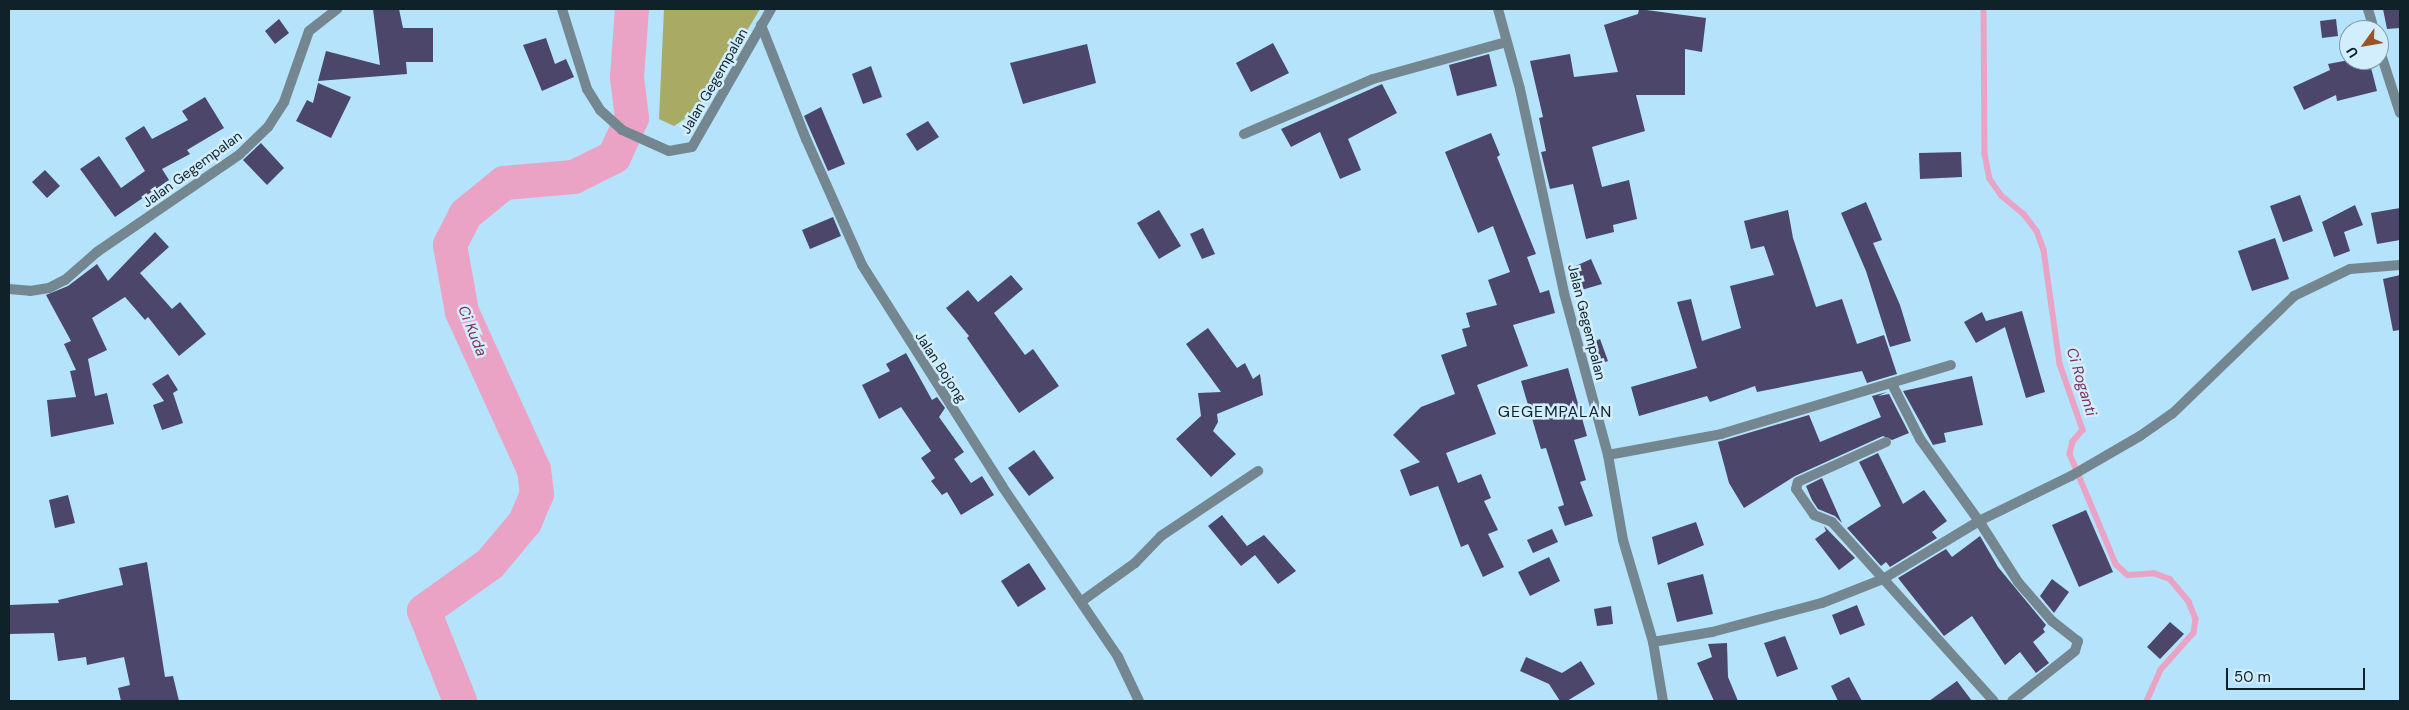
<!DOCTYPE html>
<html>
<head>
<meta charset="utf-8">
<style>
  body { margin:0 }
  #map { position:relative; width:2409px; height:710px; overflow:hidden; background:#b4e3fb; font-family:"DM Sans",sans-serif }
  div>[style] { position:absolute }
  .forest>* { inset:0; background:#a9ab65 }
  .stream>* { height:5.5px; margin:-2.75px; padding:0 2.75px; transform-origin:2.75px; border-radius:2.75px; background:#eaa3c4 }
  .river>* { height:34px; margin:-17px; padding:0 17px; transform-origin:17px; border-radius:17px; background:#eaa3c4 }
  .building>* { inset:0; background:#4b466a }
  .service>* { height:10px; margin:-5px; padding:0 5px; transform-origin:5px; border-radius:5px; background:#748791 }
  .minor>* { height:10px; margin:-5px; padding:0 5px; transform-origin:5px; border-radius:5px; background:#748791 }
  span { translate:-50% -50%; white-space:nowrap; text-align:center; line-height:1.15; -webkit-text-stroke:5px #d2eefc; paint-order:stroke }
  .street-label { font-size:14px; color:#0f222a }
  .water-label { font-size:15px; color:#7f2e59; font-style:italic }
  .quarter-label { font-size:16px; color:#0f222a; letter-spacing:1px }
  .frame { position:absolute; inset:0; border:10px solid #0f222a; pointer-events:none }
  .north { position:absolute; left:2339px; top:20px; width:50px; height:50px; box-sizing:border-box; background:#d2eefc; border:1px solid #849ca8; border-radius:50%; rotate:238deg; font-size:14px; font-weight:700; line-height:20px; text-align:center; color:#0f222a }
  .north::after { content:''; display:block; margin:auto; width:18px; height:22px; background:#985328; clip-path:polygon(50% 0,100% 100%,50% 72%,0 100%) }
  .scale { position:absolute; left:2226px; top:668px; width:139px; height:22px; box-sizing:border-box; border:2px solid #0f222a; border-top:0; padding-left:6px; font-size:15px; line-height:18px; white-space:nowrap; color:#0f222a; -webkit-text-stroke:4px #d2eefc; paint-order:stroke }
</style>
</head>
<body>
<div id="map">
  <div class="forest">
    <div style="clip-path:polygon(664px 9px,760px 9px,719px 77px,693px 113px,674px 126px,659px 119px)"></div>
  </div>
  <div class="stream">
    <div style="left:1984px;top:9px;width:145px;rotate:89.6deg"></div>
    <div style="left:1985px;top:154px;width:25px;rotate:79deg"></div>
    <div style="left:1990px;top:179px;width:19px;rotate:55deg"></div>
    <div style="left:2001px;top:195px;width:30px;rotate:40deg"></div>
    <div style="left:2024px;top:214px;width:21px;rotate:53deg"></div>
    <div style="left:2037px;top:231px;width:20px;rotate:70deg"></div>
    <div style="left:2044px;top:250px;width:115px;rotate:82deg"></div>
    <div style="left:2060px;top:364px;width:70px;rotate:70.8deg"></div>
    <div style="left:2083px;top:430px;width:16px;rotate:130deg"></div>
    <div style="left:2073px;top:442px;width:12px;rotate:104deg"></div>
    <div style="left:2070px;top:454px;width:119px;rotate:67.3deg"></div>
    <div style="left:2116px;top:564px;width:16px;rotate:43deg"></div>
    <div style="left:2128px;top:575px;width:26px;rotate:-4deg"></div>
    <div style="left:2154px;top:573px;width:17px;rotate:21deg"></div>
    <div style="left:2170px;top:579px;width:30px;rotate:50deg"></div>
    <div style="left:2189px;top:602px;width:18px;rotate:68deg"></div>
    <div style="left:2196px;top:619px;width:14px;rotate:98deg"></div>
    <div style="left:2194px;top:633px;width:50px;rotate:131.7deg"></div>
    <div style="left:2161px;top:670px;width:34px;rotate:114deg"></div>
  </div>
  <div class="river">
    <div style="left:460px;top:701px;width:97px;rotate:-111.8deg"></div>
    <div style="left:424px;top:611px;width:81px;rotate:-35.5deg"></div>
    <div style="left:490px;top:564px;width:55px;rotate:-50.2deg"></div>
    <div style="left:525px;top:522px;width:30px;rotate:-67deg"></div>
    <div style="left:537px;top:494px;width:24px;rotate:-97deg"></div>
    <div style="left:534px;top:470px;width:174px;rotate:-114.5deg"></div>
    <div style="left:462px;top:312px;width:68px;rotate:-100.2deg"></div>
    <div style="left:450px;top:245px;width:35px;rotate:-63deg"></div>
    <div style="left:466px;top:214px;width:49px;rotate:-39.2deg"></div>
    <div style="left:504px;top:183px;width:70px;rotate:-4.9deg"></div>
    <div style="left:574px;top:177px;width:45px;rotate:-26.6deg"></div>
    <div style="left:614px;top:157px;width:43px;rotate:-65.2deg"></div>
    <div style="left:632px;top:118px;width:41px;rotate:-97deg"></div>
    <div style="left:627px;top:77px;width:68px;rotate:-85.8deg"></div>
  </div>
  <div class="building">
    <div style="clip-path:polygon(373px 9px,399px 9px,403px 28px,433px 28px,433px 62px,406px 62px,407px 74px,318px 81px,326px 51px,380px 65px)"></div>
    <div style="clip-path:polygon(1639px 9px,1706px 18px,1702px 52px,1685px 49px,1685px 95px,1636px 95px,1645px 131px,1592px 147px,1602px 187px,1629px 180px,1637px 219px,1613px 225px,1614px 232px,1586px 239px,1573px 184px,1550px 189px,1541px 152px,1546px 151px,1539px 118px,1543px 117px,1530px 61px,1570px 54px,1574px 77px,1618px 72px,1604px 25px,1638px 14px)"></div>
    <div style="clip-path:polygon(2383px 9px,2400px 9px,2400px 28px,2387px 29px)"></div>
    <div style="clip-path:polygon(279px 19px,289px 33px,275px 44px,265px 31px)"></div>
    <div style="clip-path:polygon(2336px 19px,2338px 36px,2322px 38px,2320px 21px)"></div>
    <div style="clip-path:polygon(546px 38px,555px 64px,566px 59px,574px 77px,542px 91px,523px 45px)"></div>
    <div style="clip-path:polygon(1273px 43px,1289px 73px,1251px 92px,1236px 63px)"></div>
    <div style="clip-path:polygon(1087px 44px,1096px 83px,1023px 104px,1010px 63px)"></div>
    <div style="clip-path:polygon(1489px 54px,1497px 86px,1457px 96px,1449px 65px)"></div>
    <div style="clip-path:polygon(2349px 60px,2369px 60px,2377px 91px,2337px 101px,2336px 95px,2304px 110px,2293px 87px,2330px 70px,2328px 64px)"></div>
    <div style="clip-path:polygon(871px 66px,882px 97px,863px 104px,852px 74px)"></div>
    <div style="clip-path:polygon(318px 83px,351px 97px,331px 138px,296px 121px,307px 100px,313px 103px)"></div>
    <div style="clip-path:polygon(1382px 84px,1397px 113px,1348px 139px,1361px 170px,1340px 179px,1320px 132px,1291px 147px,1281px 129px)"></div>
    <div style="clip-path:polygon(205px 97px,224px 128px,187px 150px,190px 154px,162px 169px,169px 180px,115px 217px,80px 169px,99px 156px,121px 188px,145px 171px,125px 138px,144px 126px,152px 139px,188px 120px,182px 111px)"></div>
    <div style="clip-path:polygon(821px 107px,845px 164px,828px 171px,804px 116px)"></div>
    <div style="clip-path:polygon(928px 121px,939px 137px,917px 151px,906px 134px)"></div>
    <div style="clip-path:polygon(1491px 133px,1500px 155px,1497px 157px,1536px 254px,1527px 257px,1540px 293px,1549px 290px,1555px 313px,1513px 325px,1528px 366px,1477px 385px,1496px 434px,1446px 453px,1458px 483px,1481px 474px,1491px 498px,1484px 501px,1498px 530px,1488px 534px,1504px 567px,1483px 577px,1468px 544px,1461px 547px,1438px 486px,1410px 496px,1400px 470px,1420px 462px,1393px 435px,1421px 407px,1455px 394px,1441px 355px,1467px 346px,1462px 329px,1470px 327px,1466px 313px,1497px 305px,1488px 280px,1510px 272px,1493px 226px,1478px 233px,1445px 152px)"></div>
    <div style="clip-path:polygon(261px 143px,284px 168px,267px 185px,243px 160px)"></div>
    <div style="clip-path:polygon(1961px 152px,1962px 177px,1920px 179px,1919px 153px)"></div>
    <div style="clip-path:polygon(45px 170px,60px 186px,47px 198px,32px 182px)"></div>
    <div style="clip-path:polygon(2300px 195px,2313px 231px,2283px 242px,2270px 206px)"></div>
    <div style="clip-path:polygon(1866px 202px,1882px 240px,1873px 243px,1900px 305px,1911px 341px,1890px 347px,1866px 271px,1841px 213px)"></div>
    <div style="clip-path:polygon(2355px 205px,2363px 225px,2344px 232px,2350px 251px,2334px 257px,2322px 222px)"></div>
    <div style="clip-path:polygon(2400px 208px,2400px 240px,2377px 244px,2371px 213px)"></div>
    <div style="clip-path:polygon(1159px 210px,1181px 246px,1159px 259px,1137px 223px)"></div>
    <div style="clip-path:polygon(1788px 210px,1793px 238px,1816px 307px,1842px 299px,1857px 344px,1884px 335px,1897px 374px,1867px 383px,1862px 371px,1757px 392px,1755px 386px,1710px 402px,1707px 396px,1639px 416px,1631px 387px,1697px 368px,1677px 302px,1691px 299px,1702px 341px,1741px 328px,1730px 286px,1774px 275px,1764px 246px,1751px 249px,1744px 221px)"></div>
    <div style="clip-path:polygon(833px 217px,841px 236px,810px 249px,802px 230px)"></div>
    <div style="clip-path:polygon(1203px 228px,1215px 254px,1202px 259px,1190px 234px)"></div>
    <div style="clip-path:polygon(155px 232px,169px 247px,140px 273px,172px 309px,180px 302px,206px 334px,179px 356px,148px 317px,145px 320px,125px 297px,92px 318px,107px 350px,88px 359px,95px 396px,107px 393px,114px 424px,51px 437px,47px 400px,76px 397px,70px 371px,76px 370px,64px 344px,71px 341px,46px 295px,68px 286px,97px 264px,108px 281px)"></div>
    <div style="clip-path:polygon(2275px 238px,2289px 279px,2252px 291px,2238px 251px)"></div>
    <div style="clip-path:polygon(1591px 259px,1602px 284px,1578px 291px,1569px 269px)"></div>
    <div style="clip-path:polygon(1011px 275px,1023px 289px,994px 313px,1025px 355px,1033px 349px,1059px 386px,1019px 413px,967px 338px,969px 336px,946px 308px,968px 290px,978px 302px)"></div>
    <div style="clip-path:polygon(2400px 275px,2400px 330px,2393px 331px,2383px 279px)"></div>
    <div style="clip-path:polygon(2022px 311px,2045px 392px,2026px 398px,2005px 327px,1976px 343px,1964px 322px,1982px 312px,1986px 321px)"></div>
    <div style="clip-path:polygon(1208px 328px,1237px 368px,1245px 363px,1253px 379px,1260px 374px,1263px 395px,1217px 414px,1218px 422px,1213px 431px,1236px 454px,1211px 477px,1176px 439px,1201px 416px,1198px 393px,1221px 392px,1186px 344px)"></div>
    <div style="clip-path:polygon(1600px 339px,1608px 361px,1593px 366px,1585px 345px)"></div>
    <div style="clip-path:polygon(906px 353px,932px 400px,937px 397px,945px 408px,939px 417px,964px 452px,954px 459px,971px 483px,982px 476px,994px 495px,961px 515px,947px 492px,942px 495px,931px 481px,935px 478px,921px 458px,931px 451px,901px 407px,879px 419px,862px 385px,890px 371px,886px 364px)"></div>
    <div style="clip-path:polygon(1568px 368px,1587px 436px,1574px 440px,1586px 480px,1580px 482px,1593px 516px,1565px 526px,1558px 507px,1564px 505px,1546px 448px,1541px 449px,1521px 381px)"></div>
    <div style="clip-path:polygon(168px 374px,178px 390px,173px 393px,183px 423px,162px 430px,153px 405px,164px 401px,152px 384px)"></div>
    <div style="clip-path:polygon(1972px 376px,1983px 425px,1944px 433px,1946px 442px,1933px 445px,1903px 391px)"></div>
    <div style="clip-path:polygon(1887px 392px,1878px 396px,1889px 394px,1909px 433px,1892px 440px,1883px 436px,1795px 476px,1744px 508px,1729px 483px,1718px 442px,1809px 415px,1820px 442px,1881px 417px,1872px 396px)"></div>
    <div style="clip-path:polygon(1034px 450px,1054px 478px,1029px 496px,1008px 468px)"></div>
    <div style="clip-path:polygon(1878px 453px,1903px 504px,1924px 490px,1947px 521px,1932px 532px,1937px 538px,1890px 567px,1886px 562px,1881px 566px,1847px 528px,1881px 506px,1859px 462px)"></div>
    <div style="clip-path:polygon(1822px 478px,1842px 523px,1835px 516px,1818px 509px,1812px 500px,1806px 486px)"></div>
    <div style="clip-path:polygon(68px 495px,75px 523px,55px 528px,49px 500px)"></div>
    <div style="clip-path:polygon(2086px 510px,2113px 572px,2079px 587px,2052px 525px)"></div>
    <div style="clip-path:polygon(1222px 515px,1247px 546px,1264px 535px,1296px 571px,1278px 584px,1255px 555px,1241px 566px,1208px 526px)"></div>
    <div style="clip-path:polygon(1696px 522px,1704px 545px,1658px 565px,1652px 537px)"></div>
    <div style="clip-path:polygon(1824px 526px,1855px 558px,1839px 570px,1815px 539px,1826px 531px)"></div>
    <div style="clip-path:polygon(1552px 529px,1558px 542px,1533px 553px,1527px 540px)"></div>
    <div style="clip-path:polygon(1980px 536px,1998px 567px,2046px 625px,2043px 629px,2045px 632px,2033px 642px,2049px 663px,2036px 673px,2020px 652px,2005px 665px,1972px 616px,1944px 636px,1898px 578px,1946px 549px,1952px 557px)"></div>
    <div style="clip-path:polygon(1549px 557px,1560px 581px,1530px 596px,1518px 572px)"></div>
    <div style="clip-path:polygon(147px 562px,165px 677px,173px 676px,179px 701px,121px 701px,118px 688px,130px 685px,124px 657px,87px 665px,86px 657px,58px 661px,54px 633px,9px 634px,9px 605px,59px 603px,58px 600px,123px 585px,119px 568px)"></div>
    <div style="clip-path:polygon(1029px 563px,1046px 589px,1018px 607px,1001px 581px)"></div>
    <div style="clip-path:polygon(1703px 574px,1713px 614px,1677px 622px,1667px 583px)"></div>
    <div style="clip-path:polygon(2052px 579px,2069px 592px,2054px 613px,2040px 596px)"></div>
    <div style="clip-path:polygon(1857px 605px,1865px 625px,1840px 635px,1832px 615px)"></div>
    <div style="clip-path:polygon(1611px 606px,1613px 624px,1597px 626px,1594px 609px)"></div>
    <div style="clip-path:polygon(2170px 622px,2184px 634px,2160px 659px,2147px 647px)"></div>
    <div style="clip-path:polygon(1785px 636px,1798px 669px,1777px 677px,1764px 643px)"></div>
    <div style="clip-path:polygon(1727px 643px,1728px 677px,1738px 701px,1714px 701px,1697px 663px,1712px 657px,1708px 644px)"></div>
    <div style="clip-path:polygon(1526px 657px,1562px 673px,1581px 661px,1595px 684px,1567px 701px,1560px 701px,1549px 684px,1520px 671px)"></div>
    <div style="clip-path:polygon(1849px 677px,1862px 701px,1838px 701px,1831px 686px)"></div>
    <div style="clip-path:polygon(1957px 681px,1972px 701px,1929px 701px)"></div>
  </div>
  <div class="service">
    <div style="left:1082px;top:601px;width:65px;rotate:-35.6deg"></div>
    <div style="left:1135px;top:563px;width:37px;rotate:-46deg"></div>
    <div style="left:1161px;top:536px;width:117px;rotate:-33.8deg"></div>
  </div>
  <div class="minor">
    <div style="left:562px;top:9px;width:84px;rotate:72.6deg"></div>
    <div style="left:587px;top:89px;width:25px;rotate:58deg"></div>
    <div style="left:600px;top:110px;width:30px;rotate:42deg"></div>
    <div style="left:622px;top:130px;width:51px;rotate:24.1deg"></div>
    <div style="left:669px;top:151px;width:23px;rotate:-10deg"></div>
    <div style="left:692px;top:147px;width:159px;rotate:-60.2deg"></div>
    <div style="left:1498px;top:9px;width:83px;rotate:74.6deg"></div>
    <div style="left:1520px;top:89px;width:209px;rotate:77.8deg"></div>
    <div style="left:1564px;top:293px;width:168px;rotate:74.8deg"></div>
    <div style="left:1608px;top:455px;width:86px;rotate:80deg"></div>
    <div style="left:1623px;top:540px;width:106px;rotate:73.6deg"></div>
    <div style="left:1653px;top:642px;width:60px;rotate:80.4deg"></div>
    <div style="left:2368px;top:9px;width:22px;rotate:74deg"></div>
    <div style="left:761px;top:25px;width:123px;rotate:68.5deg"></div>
    <div style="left:806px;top:139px;width:138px;rotate:66deg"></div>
    <div style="left:862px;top:265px;width:262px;rotate:57.6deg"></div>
    <div style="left:1002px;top:486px;width:207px;rotate:55.8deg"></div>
    <div style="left:1118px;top:657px;width:49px;rotate:64.5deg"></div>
    <div style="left:2379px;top:48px;width:68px;rotate:72.1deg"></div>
    <div style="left:1244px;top:134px;width:140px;rotate:-23.1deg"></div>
    <div style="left:1373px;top:79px;width:138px;rotate:-15.5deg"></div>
    <div style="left:9px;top:289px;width:21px;rotate:5deg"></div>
    <div style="left:30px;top:291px;width:19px;rotate:-9deg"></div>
    <div style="left:49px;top:288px;width:18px;rotate:-27deg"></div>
    <div style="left:65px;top:280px;width:43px;rotate:-41.2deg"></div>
    <div style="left:97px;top:252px;width:173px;rotate:-34.4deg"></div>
    <div style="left:240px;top:154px;width:39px;rotate:-44deg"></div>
    <div style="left:268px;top:127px;width:30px;rotate:-57deg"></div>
    <div style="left:284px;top:102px;width:75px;rotate:-70.6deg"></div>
    <div style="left:309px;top:31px;width:36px;rotate:-38deg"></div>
    <div style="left:1892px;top:384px;width:62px;rotate:63deg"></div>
    <div style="left:1920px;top:439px;width:101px;rotate:54.3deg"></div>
    <div style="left:1979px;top:521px;width:72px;rotate:57.4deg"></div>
    <div style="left:2018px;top:582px;width:52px;rotate:48.9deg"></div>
    <div style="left:2052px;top:621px;width:33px;rotate:38deg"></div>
    <div style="left:2078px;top:641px;width:10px;rotate:107deg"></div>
    <div style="left:2075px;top:651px;width:80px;rotate:141.6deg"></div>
    <div style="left:1886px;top:442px;width:97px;rotate:155.6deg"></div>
    <div style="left:1798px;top:482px;width:7px;rotate:106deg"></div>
    <div style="left:1796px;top:489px;width:32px;rotate:55deg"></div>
    <div style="left:1814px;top:515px;width:19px;rotate:21deg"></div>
    <div style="left:1832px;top:522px;width:241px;rotate:47.9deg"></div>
    <div style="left:1608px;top:455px;width:115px;rotate:-10.5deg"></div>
    <div style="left:1721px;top:434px;width:240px;rotate:-16.7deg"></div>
    <div style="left:1653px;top:642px;width:60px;rotate:-9.6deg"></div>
    <div style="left:1712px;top:632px;width:114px;rotate:-14.8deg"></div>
    <div style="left:1822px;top:603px;width:66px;rotate:-21.5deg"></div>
    <div style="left:1883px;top:579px;width:112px;rotate:-31.1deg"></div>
    <div style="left:1979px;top:521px;width:102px;rotate:-26.1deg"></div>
    <div style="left:2071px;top:476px;width:80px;rotate:-30.1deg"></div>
    <div style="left:2140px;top:436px;width:39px;rotate:-35deg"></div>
    <div style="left:2172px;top:414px;width:170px;rotate:-44deg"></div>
    <div style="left:2294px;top:296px;width:62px;rotate:-25.7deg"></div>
    <div style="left:2350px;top:269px;width:50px;rotate:-4.6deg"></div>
  </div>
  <div class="street-label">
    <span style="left:714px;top:81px;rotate:-60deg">Jalan Gegempalan</span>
    <span style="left:192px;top:169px;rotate:-36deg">Jalan Gegempalan</span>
    <span style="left:1587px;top:322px;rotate:76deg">Jalan Gegempalan</span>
    <span style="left:941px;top:367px;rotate:57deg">Jalan Bojong</span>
  </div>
  <div class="water-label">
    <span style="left:472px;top:331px;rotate:68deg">Ci Kuda</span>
    <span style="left:2081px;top:382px;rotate:73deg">Ci Roganti</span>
  </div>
  <div class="quarter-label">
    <span style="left:1555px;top:412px">GEGEMPALAN</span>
  </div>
  <div class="frame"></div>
  <div class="north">U</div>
  <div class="scale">50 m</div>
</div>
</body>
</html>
